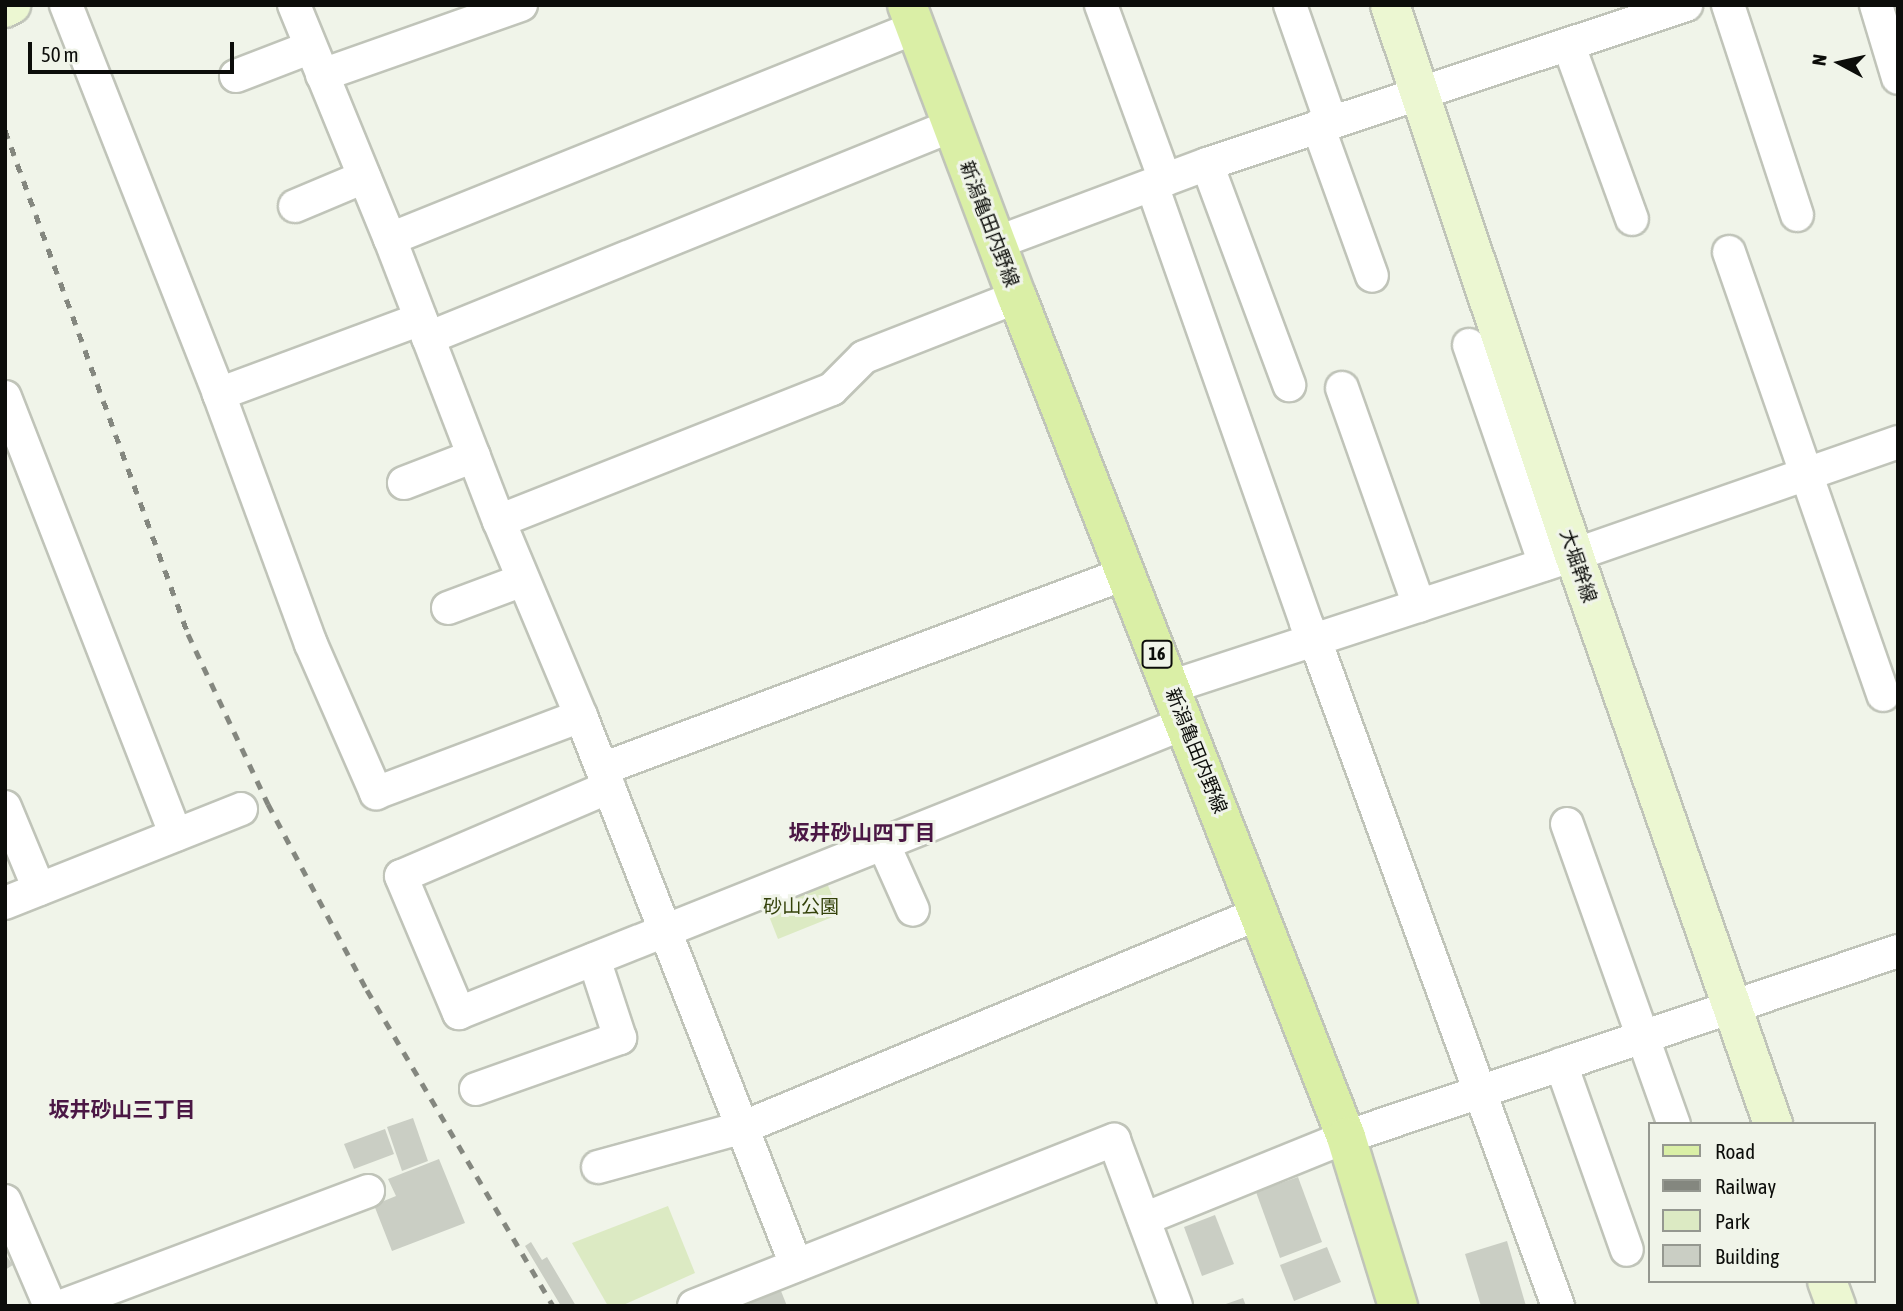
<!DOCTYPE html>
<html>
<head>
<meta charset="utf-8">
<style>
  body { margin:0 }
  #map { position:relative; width:1903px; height:1311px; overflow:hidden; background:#f0f4e9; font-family:"Asap Condensed","Noto Sans JP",sans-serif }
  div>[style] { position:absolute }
  .green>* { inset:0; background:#dceac3 }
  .building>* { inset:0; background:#cacec4 }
  .roads { filter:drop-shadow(2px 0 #c0c4b9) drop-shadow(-2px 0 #c0c4b9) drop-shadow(0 2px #c0c4b9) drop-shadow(0 -2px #c0c4b9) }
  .street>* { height:32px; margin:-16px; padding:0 16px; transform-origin:16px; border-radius:16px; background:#fff }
  .secondary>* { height:38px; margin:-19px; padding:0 19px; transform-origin:19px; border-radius:19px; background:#ecf7d2 }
  .primary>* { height:38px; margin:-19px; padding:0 19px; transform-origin:19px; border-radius:19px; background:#daefa6 }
  .rail>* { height:5px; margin-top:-2.5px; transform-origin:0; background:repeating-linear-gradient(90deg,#84877f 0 9px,transparent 0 18px) }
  span { translate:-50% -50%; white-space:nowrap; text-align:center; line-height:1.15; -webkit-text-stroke:6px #f0f4e9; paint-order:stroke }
  .shield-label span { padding:2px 5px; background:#f0f4e9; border:2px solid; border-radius:5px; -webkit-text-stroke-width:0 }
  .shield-label { font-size:18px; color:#0c0d0a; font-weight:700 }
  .street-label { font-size:19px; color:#0c0d0a }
  .park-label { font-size:19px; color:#34420a }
  .neighbourhood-label { font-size:21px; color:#4b1745; font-weight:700 }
  .frame { position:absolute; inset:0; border:7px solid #0c0d0a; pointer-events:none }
  .legend { position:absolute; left:1648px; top:1122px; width:228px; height:161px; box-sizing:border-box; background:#f0f4e9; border:2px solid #959890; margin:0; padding:9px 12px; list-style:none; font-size:21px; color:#0c0d0a }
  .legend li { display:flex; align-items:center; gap:14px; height:35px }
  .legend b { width:35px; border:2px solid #959890 }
  .north { position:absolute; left:1805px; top:28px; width:70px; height:70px; -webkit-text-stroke:5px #f0f4e9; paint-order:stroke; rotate:278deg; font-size:19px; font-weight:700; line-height:28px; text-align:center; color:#0c0d0a }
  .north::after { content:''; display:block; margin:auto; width:24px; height:32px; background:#0c0d0a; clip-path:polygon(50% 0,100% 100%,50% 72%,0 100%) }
  .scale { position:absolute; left:28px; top:42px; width:206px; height:32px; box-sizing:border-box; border:4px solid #0c0d0a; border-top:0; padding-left:9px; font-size:21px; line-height:24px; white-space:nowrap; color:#0c0d0a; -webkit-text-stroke:5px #f0f4e9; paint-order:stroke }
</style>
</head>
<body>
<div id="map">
  <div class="green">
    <div style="clip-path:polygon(824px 876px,840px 914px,778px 939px,763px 901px)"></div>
    <div style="clip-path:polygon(668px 1206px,695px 1273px,621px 1306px,608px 1306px,572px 1243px)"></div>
  </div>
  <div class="building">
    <div style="clip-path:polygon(413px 1118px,428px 1161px,402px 1171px,387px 1127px)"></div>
    <div style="clip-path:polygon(385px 1129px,394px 1154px,354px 1169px,344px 1144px)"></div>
    <div style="clip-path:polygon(439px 1159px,465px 1223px,392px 1251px,374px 1205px,396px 1196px,388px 1179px)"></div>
    <div style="clip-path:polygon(1298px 1177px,1322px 1242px,1280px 1258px,1256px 1192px)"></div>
    <div style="clip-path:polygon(1215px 1215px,1234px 1264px,1202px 1276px,1184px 1227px)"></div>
    <div style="clip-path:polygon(1507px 1241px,1526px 1306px,1481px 1306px,1465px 1254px)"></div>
    <div style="clip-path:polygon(531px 1242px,542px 1260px,547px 1257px,576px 1306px,561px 1306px,525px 1246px)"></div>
    <div style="clip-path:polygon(1327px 1247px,1341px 1282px,1294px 1301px,1280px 1265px)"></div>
    <div style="clip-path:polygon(5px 1254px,13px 1265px,5px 1270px)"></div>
    <div style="clip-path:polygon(781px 1291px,787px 1306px,751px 1306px,750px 1302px)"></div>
    <div style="clip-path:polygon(1243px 1298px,1246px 1306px,1223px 1306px,1223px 1305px)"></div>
  </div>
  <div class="roads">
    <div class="street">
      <div style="left:66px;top:5px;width:418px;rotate:68.5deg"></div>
      <div style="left:219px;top:394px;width:266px;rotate:69.8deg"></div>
      <div style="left:311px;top:644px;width:163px;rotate:66.4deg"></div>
      <div style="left:376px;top:793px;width:219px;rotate:-20.6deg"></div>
      <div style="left:294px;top:5px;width:253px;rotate:67.7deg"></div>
      <div style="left:390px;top:239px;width:302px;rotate:68.9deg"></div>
      <div style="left:499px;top:521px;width:212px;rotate:67.2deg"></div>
      <div style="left:581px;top:716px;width:590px;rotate:68.61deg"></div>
      <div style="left:1101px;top:5px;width:186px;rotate:69.9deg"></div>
      <div style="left:1290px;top:5px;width:124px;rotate:70.7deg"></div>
      <div style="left:1728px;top:5px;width:221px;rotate:71.8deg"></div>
      <div style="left:1876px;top:5px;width:76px;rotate:73.2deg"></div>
      <div style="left:1569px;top:46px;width:184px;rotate:70deg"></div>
      <div style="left:322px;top:75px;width:211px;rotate:-19.4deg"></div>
      <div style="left:236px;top:76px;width:80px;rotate:-21.1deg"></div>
      <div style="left:1318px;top:126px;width:159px;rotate:70.2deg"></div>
      <div style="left:1207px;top:164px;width:236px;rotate:69.6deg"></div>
      <div style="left:1152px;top:185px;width:464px;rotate:70.6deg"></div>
      <div style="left:1306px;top:623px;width:19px;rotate:62deg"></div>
      <div style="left:1315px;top:640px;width:709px;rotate:69.95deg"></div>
      <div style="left:295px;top:206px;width:75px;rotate:-22.8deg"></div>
      <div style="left:390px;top:239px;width:565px;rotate:-21.93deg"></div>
      <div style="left:996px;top:243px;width:225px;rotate:-20.5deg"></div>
      <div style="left:1207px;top:164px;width:505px;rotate:-18.36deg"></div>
      <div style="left:1729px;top:252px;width:469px;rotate:70.8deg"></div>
      <div style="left:428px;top:338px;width:564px;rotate:-22.07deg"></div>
      <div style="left:1469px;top:345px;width:232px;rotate:70.9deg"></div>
      <div style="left:1342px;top:388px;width:231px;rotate:70.5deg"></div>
      <div style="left:219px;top:394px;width:215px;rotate:-20.4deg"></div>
      <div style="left:5px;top:397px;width:470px;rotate:68.7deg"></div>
      <div style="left:404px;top:483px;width:75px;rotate:-21.1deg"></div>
      <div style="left:499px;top:521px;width:358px;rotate:-21.6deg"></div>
      <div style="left:832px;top:389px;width:45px;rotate:-45deg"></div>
      <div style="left:864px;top:357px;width:164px;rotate:-21.4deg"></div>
      <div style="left:448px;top:608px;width:80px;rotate:-20.5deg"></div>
      <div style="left:1170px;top:687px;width:425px;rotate:-18.1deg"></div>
      <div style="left:1574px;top:555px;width:343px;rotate:-19.2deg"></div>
      <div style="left:602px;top:769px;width:557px;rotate:-20.48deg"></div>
      <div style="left:609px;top:787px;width:226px;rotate:156.8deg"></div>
      <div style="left:401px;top:876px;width:149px;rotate:67.1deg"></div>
      <div style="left:459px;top:1013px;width:782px;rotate:-21.77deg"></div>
      <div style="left:5px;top:807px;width:89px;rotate:67.5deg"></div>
      <div style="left:1567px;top:824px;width:319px;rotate:70.4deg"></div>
      <div style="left:883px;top:843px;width:73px;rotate:65.9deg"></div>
      <div style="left:5px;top:903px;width:254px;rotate:-21.7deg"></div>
      <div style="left:1561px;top:1064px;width:197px;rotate:70.5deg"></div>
      <div style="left:476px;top:1089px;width:153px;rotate:-19.5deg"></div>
      <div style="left:620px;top:1038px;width:83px;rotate:-108.2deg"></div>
      <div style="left:598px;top:1167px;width:151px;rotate:-15.3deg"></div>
      <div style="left:744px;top:1127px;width:559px;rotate:-22.53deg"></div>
      <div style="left:5px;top:1201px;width:114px;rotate:66.8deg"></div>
      <div style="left:1144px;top:1219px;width:218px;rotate:-22.1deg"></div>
      <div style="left:1346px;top:1137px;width:582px;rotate:-18.62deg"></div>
      <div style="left:62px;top:1306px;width:327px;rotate:-20.6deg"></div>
      <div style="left:694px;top:1306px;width:452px;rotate:-21.6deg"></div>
      <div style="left:1114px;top:1140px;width:177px;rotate:69.5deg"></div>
    </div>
    <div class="secondary">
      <div style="left:1390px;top:5px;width:580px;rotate:71.5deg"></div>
      <div style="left:1574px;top:555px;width:603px;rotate:70.72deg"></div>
      <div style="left:5px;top:8px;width:7px;rotate:-27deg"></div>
      <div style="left:1827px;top:1281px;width:27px;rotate:70deg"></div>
    </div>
    <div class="primary">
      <div style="left:907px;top:5px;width:312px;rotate:69.4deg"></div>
      <div style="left:1017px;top:297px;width:902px;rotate:68.61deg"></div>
      <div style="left:1346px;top:1137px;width:177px;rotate:72.9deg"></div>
    </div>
  </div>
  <div class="rail">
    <div style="left:5px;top:130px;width:536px;rotate:70.04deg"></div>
    <div style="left:188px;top:634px;width:188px;rotate:64.8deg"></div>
    <div style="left:268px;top:804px;width:211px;rotate:62deg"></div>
    <div style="left:367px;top:990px;width:367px;rotate:59.5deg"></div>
  </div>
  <div class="shield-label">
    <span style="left:1157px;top:654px">16</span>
  </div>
  <div class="street-label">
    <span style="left:989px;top:224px;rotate:69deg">新潟亀田内野線</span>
    <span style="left:1578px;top:566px;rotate:71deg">大堀幹線</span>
    <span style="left:1196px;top:751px;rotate:68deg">新潟亀田内野線</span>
  </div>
  <div class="park-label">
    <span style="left:801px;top:907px">砂山公園</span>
  </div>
  <div class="neighbourhood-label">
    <span style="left:862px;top:832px">坂井砂山四丁目</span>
    <span style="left:122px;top:1109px">坂井砂山三丁目</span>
  </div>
  <div class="frame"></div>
  <ul class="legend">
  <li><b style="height:9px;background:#daefa6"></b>Road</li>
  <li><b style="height:9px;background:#84877f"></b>Railway</li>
  <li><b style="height:19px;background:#dceac3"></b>Park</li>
  <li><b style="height:19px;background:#cacec4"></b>Building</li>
  </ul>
  <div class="north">N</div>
  <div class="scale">50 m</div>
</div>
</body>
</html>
